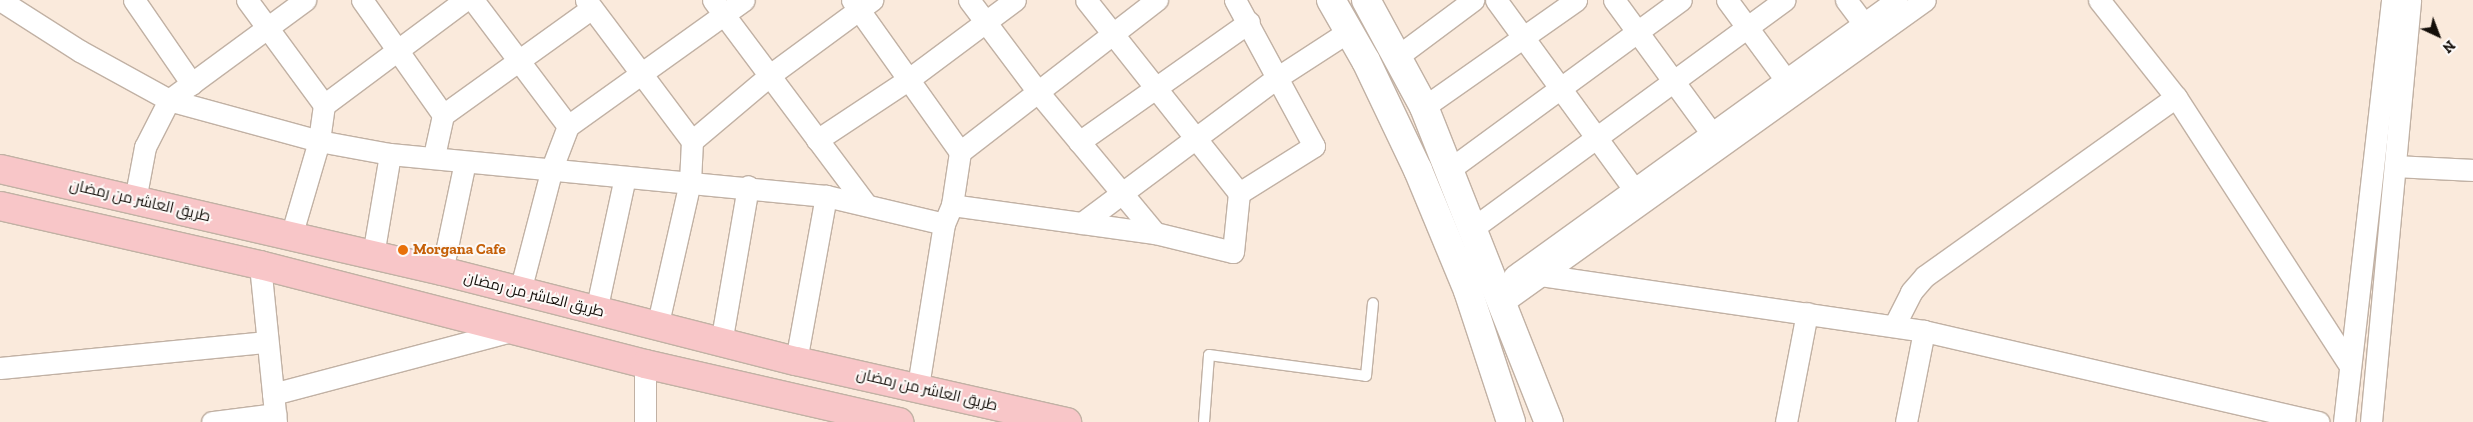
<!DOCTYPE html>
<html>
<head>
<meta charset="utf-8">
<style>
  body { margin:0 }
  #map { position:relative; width:2473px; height:422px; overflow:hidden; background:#faeadc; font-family:"Zilla Slab",Cairo,serif }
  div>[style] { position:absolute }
  .roads { filter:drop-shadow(1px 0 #c1b1a4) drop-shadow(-1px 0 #c1b1a4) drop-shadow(0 1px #c1b1a4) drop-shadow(0 -1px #c1b1a4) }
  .lane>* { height:10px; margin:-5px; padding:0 5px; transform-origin:5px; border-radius:5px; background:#fff }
  .street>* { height:21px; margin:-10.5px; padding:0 10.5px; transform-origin:10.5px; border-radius:10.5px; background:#fff }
  .secondary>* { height:28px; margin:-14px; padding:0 14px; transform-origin:14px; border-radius:14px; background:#fff }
  .primary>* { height:28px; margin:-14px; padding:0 14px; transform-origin:14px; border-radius:14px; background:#f8c6c8 }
  .dots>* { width:14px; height:14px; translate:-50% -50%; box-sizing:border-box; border:2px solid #fdf9f7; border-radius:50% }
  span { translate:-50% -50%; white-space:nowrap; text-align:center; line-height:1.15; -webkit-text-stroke:4px #fdf9f7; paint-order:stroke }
  .street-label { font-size:15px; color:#130e09 }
  .food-label { font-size:15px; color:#c56008; font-weight:700 }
  .left { translate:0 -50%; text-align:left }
  .north { position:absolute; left:2413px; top:10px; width:50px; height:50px; -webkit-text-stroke:4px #fdf9f7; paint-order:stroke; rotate:137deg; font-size:14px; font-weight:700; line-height:20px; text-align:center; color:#130e09 }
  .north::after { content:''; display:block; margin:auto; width:18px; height:22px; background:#130e09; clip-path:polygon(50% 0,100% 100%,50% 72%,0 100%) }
</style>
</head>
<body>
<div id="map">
  <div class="roads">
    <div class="lane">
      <div style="left:1204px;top:422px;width:67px;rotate:-85.7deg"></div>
      <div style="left:1209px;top:355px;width:158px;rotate:7.6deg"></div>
      <div style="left:1366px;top:376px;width:73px;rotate:-84.5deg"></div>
    </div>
    <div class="street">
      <div style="left:0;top:0;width:95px;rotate:32.5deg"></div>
      <div style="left:80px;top:51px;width:102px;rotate:28.8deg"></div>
      <div style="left:169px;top:100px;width:156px;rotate:15.3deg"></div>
      <div style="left:319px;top:141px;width:72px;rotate:10.4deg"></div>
      <div style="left:390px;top:154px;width:438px;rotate:5.5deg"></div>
      <div style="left:826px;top:196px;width:121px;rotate:13.3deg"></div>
      <div style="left:134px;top:0;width:102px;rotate:55.4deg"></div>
      <div style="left:247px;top:0;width:130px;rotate:53.7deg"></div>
      <div style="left:324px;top:105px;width:36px;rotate:98deg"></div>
      <div style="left:319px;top:141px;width:99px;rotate:106.4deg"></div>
      <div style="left:362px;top:0;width:141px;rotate:54.8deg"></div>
      <div style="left:473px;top:0;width:158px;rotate:53deg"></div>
      <div style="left:586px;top:0;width:176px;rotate:53.1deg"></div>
      <div style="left:692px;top:141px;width:41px;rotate:92.8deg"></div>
      <div style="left:690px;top:182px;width:149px;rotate:102.8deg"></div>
      <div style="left:713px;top:0;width:254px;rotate:53.2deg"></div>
      <div style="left:852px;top:0;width:186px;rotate:54.6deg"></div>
      <div style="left:969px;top:0;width:115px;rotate:53.1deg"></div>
      <div style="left:1038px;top:92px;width:183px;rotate:50.3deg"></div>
      <div style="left:1155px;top:233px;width:80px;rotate:13.7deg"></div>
      <div style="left:1233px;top:252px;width:59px;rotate:-84.2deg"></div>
      <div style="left:1239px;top:193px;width:246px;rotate:-128.4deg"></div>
      <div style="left:1235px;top:0;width:166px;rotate:61.6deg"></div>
      <div style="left:1314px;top:146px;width:89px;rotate:147.9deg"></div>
      <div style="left:1496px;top:0;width:248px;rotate:53.9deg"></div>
      <div style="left:1614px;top:0;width:180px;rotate:53.8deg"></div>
      <div style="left:1727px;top:0;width:99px;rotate:53.6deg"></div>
      <div style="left:1846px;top:0;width:30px;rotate:53deg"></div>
      <div style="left:2099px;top:0;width:124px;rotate:51.6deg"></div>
      <div style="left:2176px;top:97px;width:318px;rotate:57.1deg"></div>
      <div style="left:1398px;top:56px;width:94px;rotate:-36.7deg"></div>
      <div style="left:324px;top:105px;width:176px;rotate:-36.7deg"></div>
      <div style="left:1424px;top:107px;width:186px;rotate:-35.1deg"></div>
      <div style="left:817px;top:140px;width:110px;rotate:-33.5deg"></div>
      <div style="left:909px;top:79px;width:132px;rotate:-36.7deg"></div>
      <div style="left:692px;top:141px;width:102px;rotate:-40.2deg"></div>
      <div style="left:770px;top:75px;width:127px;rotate:-36.3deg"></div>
      <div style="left:1079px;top:142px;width:208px;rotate:-35.2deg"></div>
      <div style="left:434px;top:156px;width:42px;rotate:-77.6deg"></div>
      <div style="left:443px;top:115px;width:183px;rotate:-35.7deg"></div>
      <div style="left:2395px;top:166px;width:78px;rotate:2.9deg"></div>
      <div style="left:1450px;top:169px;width:286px;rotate:-36.2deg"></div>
      <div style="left:135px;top:200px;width:54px;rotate:-79.3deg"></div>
      <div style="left:145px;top:147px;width:53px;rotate:-62.9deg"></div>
      <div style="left:169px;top:100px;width:169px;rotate:-36.3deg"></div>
      <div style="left:952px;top:205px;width:205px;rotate:7.9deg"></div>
      <div style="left:1082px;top:223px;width:241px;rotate:-36.7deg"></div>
      <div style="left:1275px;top:79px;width:88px;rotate:-33deg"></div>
      <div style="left:1473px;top:228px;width:386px;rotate:-36.2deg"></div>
      <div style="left:373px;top:255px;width:102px;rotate:-80.4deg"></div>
      <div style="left:260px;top:265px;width:158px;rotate:84.2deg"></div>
      <div style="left:442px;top:271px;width:111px;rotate:-78.1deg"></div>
      <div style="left:1520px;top:272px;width:408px;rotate:8.3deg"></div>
      <div style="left:1924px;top:331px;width:405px;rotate:13deg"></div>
      <div style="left:1514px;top:276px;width:472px;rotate:-35.8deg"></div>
      <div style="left:520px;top:291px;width:127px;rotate:-75.4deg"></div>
      <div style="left:552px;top:168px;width:45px;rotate:-69.1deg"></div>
      <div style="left:568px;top:126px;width:216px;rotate:-35.6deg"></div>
      <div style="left:1502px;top:303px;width:520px;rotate:-35.61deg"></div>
      <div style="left:596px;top:311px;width:137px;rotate:-77.8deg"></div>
      <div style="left:1894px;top:326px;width:38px;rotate:-63deg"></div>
      <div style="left:1911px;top:292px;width:21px;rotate:-49deg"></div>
      <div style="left:1925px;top:276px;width:308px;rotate:-35.5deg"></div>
      <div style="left:721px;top:343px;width:159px;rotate:-80.2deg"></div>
      <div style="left:796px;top:361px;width:168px;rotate:-79.7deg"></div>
      <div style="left:645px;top:364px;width:58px;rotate:90deg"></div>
      <div style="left:0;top:368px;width:268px;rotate:-5.6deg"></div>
      <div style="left:918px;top:386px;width:164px;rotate:-80.9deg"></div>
      <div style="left:944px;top:224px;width:21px;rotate:-67deg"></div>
      <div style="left:952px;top:205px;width:54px;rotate:-81.4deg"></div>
      <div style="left:960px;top:152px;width:249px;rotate:-37.7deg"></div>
      <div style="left:273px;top:394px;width:247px;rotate:-14.8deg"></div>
      <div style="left:212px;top:422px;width:64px;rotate:-7.2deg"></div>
      <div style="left:1786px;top:422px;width:111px;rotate:-79.1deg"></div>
      <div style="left:1906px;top:422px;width:93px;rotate:-78.8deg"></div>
      <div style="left:2344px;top:422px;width:425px;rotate:-83.5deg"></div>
      <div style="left:2371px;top:422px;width:424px;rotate:-84.7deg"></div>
    </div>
    <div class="secondary">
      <div style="left:1331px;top:0;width:70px;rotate:60.2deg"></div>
      <div style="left:1366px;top:61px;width:121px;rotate:64.5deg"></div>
      <div style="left:1418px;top:170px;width:131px;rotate:67.5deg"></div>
      <div style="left:1468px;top:291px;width:138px;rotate:71.8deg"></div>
      <div style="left:1366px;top:0;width:122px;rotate:61.5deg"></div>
      <div style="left:1424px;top:107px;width:339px;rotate:68.4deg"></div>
    </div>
    <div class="primary">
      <div style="left:0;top:169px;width:454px;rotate:13deg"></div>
      <div style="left:442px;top:271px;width:365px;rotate:14.3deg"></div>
      <div style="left:796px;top:361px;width:278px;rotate:12.7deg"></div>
      <div style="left:0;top:206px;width:267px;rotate:12.8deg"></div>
      <div style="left:260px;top:265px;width:398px;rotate:14.4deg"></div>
      <div style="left:645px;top:364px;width:261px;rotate:12.9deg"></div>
    </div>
  </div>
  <div class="dots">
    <div style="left:403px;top:250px;background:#e8710a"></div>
  </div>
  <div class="street-label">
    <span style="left:140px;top:201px;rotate:13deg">طريق العاشر من رمضان</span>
    <span style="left:534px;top:295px;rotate:14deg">طريق العاشر من رمضان</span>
    <span style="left:927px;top:390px;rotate:13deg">طريق العاشر من رمضان</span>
  </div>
  <div class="food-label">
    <span class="left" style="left:413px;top:250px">Morgana Cafe</span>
  </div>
  <div class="north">N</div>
</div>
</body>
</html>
